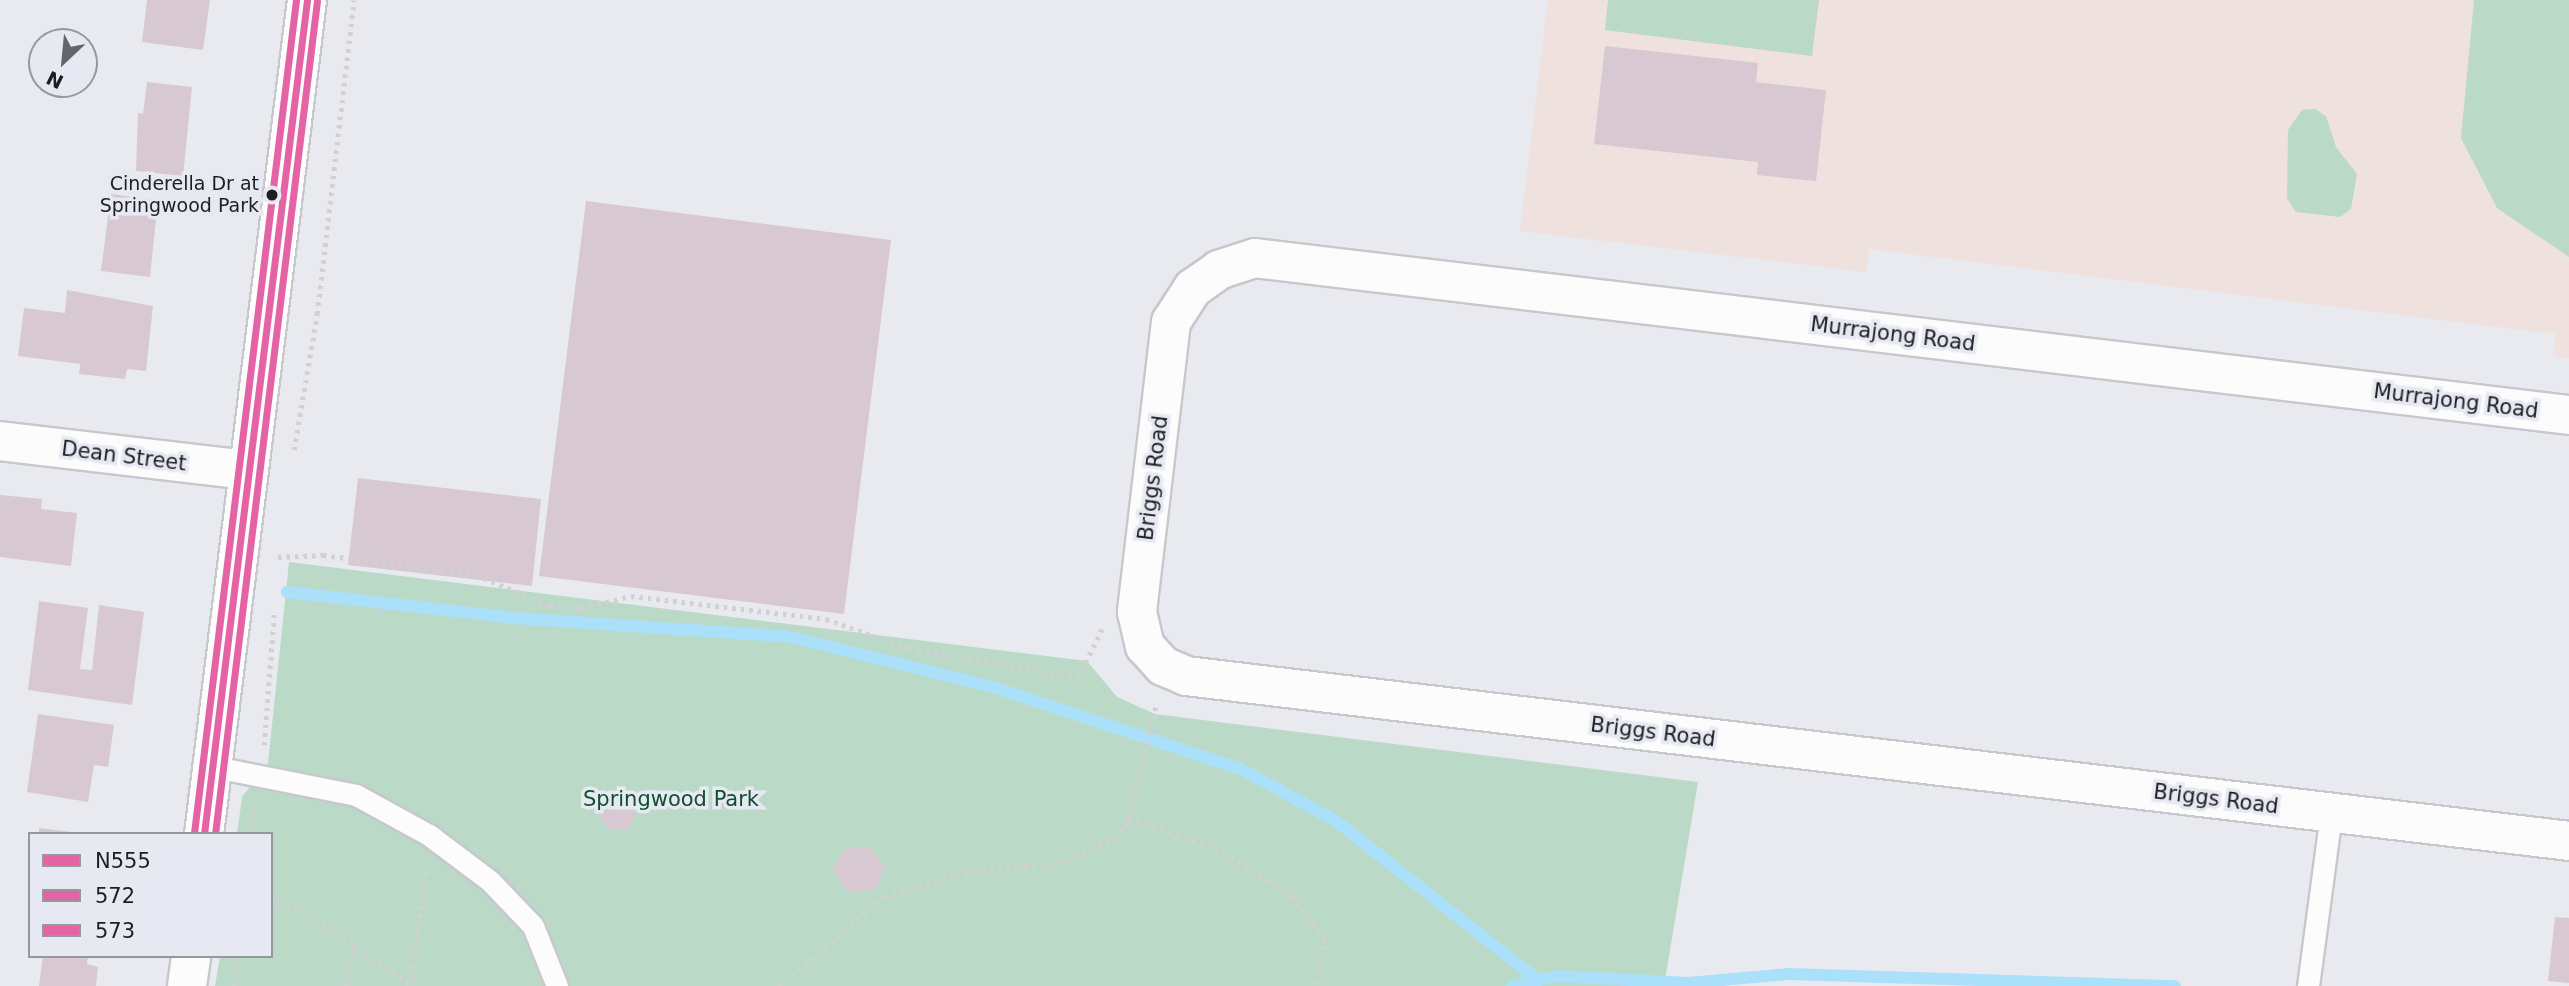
<!DOCTYPE html>
<html>
<head>
<meta charset="utf-8">
<style>
  body { margin:0 }
  #map { position:relative; width:2569px; height:986px; overflow:hidden; background:#e9eaef; font-family:"DejaVu Sans",sans-serif }
  div>[style] { position:absolute }
  .education>* { inset:0; background:#eee1de }
  .green>* { inset:0; background:#badac7 }
  .stream>* { height:12px; margin:-6px; padding:0 6px; transform-origin:6px; border-radius:6px; background:#abe0fa }
  .building>* { inset:0; background:#d8c8d2 }
  .path>* { height:4.5px; margin-top:-2.25px; transform-origin:0; background:repeating-linear-gradient(90deg,#d1d1d3 0 3.5px,transparent 0 8.5px) }
  .roads { filter:drop-shadow(2px 0 #c7c8cc) drop-shadow(-2px 0 #c7c8cc) drop-shadow(0 2px #c7c8cc) drop-shadow(0 -2px #c7c8cc) }
  .lane>* { height:21px; margin:-10.5px; padding:0 10.5px; transform-origin:10.5px; border-radius:10.5px; background:#fcfcfd }
  .street>* { height:38px; margin:-19px; padding:0 19px; transform-origin:19px; border-radius:19px; background:#fcfcfd }
  .secondary>* { height:38px; margin:-19px; padding:0 19px; transform-origin:19px; border-radius:19px; background:#fcfcfd }
  .bus-1>* { height:7px; margin:-3.5px; padding:0 3.5px; transform-origin:3.5px; border-radius:3.5px; background:#e463a4 }
  .bus-2>* { height:7px; margin:-3.5px; padding:0 3.5px; transform-origin:3.5px; border-radius:3.5px; background:#e463a4 }
  .bus-3>* { height:7px; margin:-3.5px; padding:0 3.5px; transform-origin:3.5px; border-radius:3.5px; background:#e463a4 }
  .dots>* { width:19px; height:19px; translate:-50% -50%; box-sizing:border-box; border:4px solid #e6e9f2; border-radius:50% }
  span { translate:-50% -50%; white-space:nowrap; text-align:center; line-height:1.15; -webkit-text-stroke:7px #e6e9f2; paint-order:stroke }
  .bus-label { font-size:19px; color:#1d1e21 }
  .right { translate:-100% -50%; text-align:right }
  .street-label { font-size:21px; color:#1d1e21 }
  .park-label { font-size:21px; color:#104f2e }
  .legend { position:absolute; left:28px; top:832px; width:245px; height:126px; box-sizing:border-box; background:#e6e9f2; border:2px solid #96989e; margin:0; padding:9px 12px; list-style:none; font-size:21px; color:#1d1e21 }
  .legend li { display:flex; align-items:center; gap:14px; height:35px }
  .legend b { width:35px; border:2px solid #96989e }
  .north { position:absolute; left:28px; top:28px; width:70px; height:70px; box-sizing:border-box; background:#e6e9f2; border:2px solid #96989e; border-radius:50%; rotate:206deg; font-size:19px; font-weight:700; line-height:28px; text-align:center; color:#1d1e21 }
  .north::after { content:''; display:block; margin:auto; width:24px; height:32px; background:#646569; clip-path:polygon(50% 0,100% 100%,50% 72%,0 100%) }
</style>
</head>
<body>
<div id="map">
  <div class="education">
    <div style="clip-path:polygon(1548px 0,2569px 0,2569px 358px,2553px 356px,2556px 334px,1868px 249px,1867px 272px,1520px 231px)"></div>
  </div>
  <div class="green">
    <div style="clip-path:polygon(1608px 0,1819px 0,1812px 56px,1605px 30px)"></div>
    <div style="clip-path:polygon(2474px 0,2569px 0,2569px 257px,2497px 208px,2461px 138px)"></div>
    <div style="clip-path:polygon(2315px 109px,2326px 116px,2336px 147px,2357px 174px,2351px 209px,2340px 217px,2296px 212px,2287px 198px,2288px 130px,2302px 110px)"></div>
    <div style="clip-path:polygon(289px 562px,1087px 661px,1117px 697px,1155px 714px,1698px 782px,1664px 986px,215px 986px,220px 956px,271px 956px,271px 834px,237px 834px,242px 797px,268px 763px)"></div>
  </div>
  <div class="stream">
    <div style="left:287px;top:592px;width:228px;rotate:6.5deg"></div>
    <div style="left:514px;top:618px;width:277px;rotate:3.9deg"></div>
    <div style="left:790px;top:637px;width:209px;rotate:13.8deg"></div>
    <div style="left:993px;top:687px;width:261px;rotate:18.3deg"></div>
    <div style="left:1241px;top:769px;width:108px;rotate:28.7deg"></div>
    <div style="left:1336px;top:821px;width:258px;rotate:38.2deg"></div>
    <div style="left:1512px;top:986px;width:47px;rotate:-12.3deg"></div>
    <div style="left:1558px;top:976px;width:130px;rotate:3.1deg"></div>
    <div style="left:1688px;top:983px;width:100px;rotate:-5.1deg"></div>
    <div style="left:1788px;top:974px;width:387px;rotate:1.8deg"></div>
  </div>
  <div class="building">
    <div style="clip-path:polygon(147px 0,210px 0,203px 50px,142px 42px)"></div>
    <div style="clip-path:polygon(1605px 46px,1758px 63px,1756px 82px,1826px 90px,1816px 181px,1757px 175px,1758px 162px,1594px 144px)"></div>
    <div style="clip-path:polygon(147px 82px,192px 87px,183px 176px,136px 171px,138px 113px,143px 114px)"></div>
    <div style="clip-path:polygon(111px 194px,158px 200px,150px 277px,101px 271px)"></div>
    <div style="clip-path:polygon(586px 201px,891px 240px,844px 614px,539px 576px)"></div>
    <div style="clip-path:polygon(67px 290px,153px 306px,146px 371px,127px 369px,125px 379px,79px 374px,80px 364px,18px 356px,24px 308px,65px 313px)"></div>
    <div style="clip-path:polygon(358px 478px,541px 499px,532px 586px,348px 565px)"></div>
    <div style="clip-path:polygon(0 495px,42px 499px,41px 509px,77px 513px,71px 566px,0 557px)"></div>
    <div style="clip-path:polygon(39px 601px,88px 608px,80px 669px,92px 670px,99px 605px,144px 612px,132px 705px,28px 690px)"></div>
    <div style="clip-path:polygon(38px 714px,114px 725px,108px 767px,94px 765px,88px 802px,27px 792px)"></div>
    <div style="clip-path:polygon(626px 798px,636px 813px,629px 829px,610px 830px,599px 815px,607px 799px)"></div>
    <div style="clip-path:polygon(39px 828px,72px 832px,72px 834px,39px 834px)"></div>
    <div style="clip-path:polygon(870px 847px,885px 867px,875px 889px,848px 892px,833px 870px,844px 849px)"></div>
    <div style="clip-path:polygon(2555px 917px,2569px 918px,2569px 983px,2548px 981px)"></div>
    <div style="clip-path:polygon(43px 956px,88px 956px,87px 964px,98px 967px,96px 986px,39px 986px)"></div>
  </div>
  <div class="path">
    <div style="left:294px;top:450px;width:138px;rotate:-80.4deg"></div>
    <div style="left:317px;top:314px;width:316px;rotate:-83.3deg"></div>
    <div style="left:278px;top:557px;width:45px;rotate:-2.5deg"></div>
    <div style="left:323px;top:555px;width:154px;rotate:7.4deg"></div>
    <div style="left:476px;top:575px;width:80px;rotate:22.1deg"></div>
    <div style="left:550px;top:605px;width:31px;rotate:6deg"></div>
    <div style="left:581px;top:608px;width:51px;rotate:-13.5deg"></div>
    <div style="left:631px;top:596px;width:196px;rotate:6.7deg"></div>
    <div style="left:826px;top:619px;width:88px;rotate:19.3deg"></div>
    <div style="left:909px;top:648px;width:172px;rotate:10.1deg"></div>
    <div style="left:1078px;top:678px;width:55px;rotate:-63.9deg"></div>
    <div style="left:264px;top:745px;width:131px;rotate:-85.6deg"></div>
    <div style="left:1128px;top:818px;width:101px;rotate:20.2deg"></div>
    <div style="left:1223px;top:853px;width:81px;rotate:31.9deg"></div>
    <div style="left:1292px;top:896px;width:53px;rotate:51.8deg"></div>
    <div style="left:1325px;top:938px;width:49px;rotate:100.6deg"></div>
    <div style="left:252px;top:834px;width:28px;rotate:-82deg"></div>
    <div style="left:271px;top:898px;width:32px;rotate:22deg"></div>
    <div style="left:301px;top:910px;width:135px;rotate:34.2deg"></div>
    <div style="left:411px;top:985px;width:117px;rotate:-82.6deg"></div>
    <div style="left:234px;top:986px;width:30px;rotate:-84deg"></div>
    <div style="left:346px;top:986px;width:43px;rotate:-77.9deg"></div>
    <div style="left:779px;top:986px;width:139px;rotate:-40.3deg"></div>
    <div style="left:885px;top:896px;width:74px;rotate:-17.2deg"></div>
    <div style="left:956px;top:874px;width:113px;rotate:-6.6deg"></div>
    <div style="left:1068px;top:861px;width:51px;rotate:-26.6deg"></div>
    <div style="left:1114px;top:838px;width:24px;rotate:-55deg"></div>
    <div style="left:1128px;top:818px;width:116px;rotate:-76.1deg"></div>
  </div>
  <div class="roads">
    <div class="lane">
      <div style="left:210px;top:766px;width:149px;rotate:11.2deg"></div>
      <div style="left:356px;top:795px;width:83px;rotate:28.7deg"></div>
      <div style="left:429px;top:835px;width:76px;rotate:37deg"></div>
      <div style="left:490px;top:881px;width:62px;rotate:46.3deg"></div>
      <div style="left:533px;top:926px;width:65px;rotate:68.2deg"></div>
      <div style="left:2308px;top:986px;width:175px;rotate:-82.4deg"></div>
    </div>
    <div class="street">
      <div style="left:2569px;top:415px;width:1323px;rotate:-173.19deg"></div>
      <div style="left:1255px;top:258px;width:38px;rotate:162deg"></div>
      <div style="left:1219px;top:270px;width:32px;rotate:145deg"></div>
      <div style="left:1193px;top:288px;width:40px;rotate:122.9deg"></div>
      <div style="left:1171px;top:322px;width:292px;rotate:96.7deg"></div>
      <div style="left:1137px;top:612px;width:35px;rotate:77deg"></div>
      <div style="left:1145px;top:646px;width:27px;rotate:48deg"></div>
      <div style="left:1163px;top:666px;width:25px;rotate:23deg"></div>
      <div style="left:1186px;top:676px;width:1393px;rotate:6.8deg"></div>
      <div style="left:0;top:441px;width:250px;rotate:6.7deg"></div>
    </div>
    <div class="secondary">
      <div style="left:204px;top:834px;width:840px;rotate:-82.96deg"></div>
      <div style="left:187px;top:986px;width:30px;rotate:-82deg"></div>
    </div>
  </div>
  <div class="bus-1">
    <div style="left:204px;top:834px;width:840px;rotate:-82.96deg"></div>
  </div>
  <div class="bus-2">
    <div style="left:215px;top:834px;width:839px;rotate:-83.02deg"></div>
  </div>
  <div class="bus-3">
    <div style="left:194px;top:833px;width:839px;rotate:-83.02deg"></div>
  </div>
  <div class="dots">
    <div style="left:272px;top:195px;background:#1d1e21"></div>
  </div>
  <div class="bus-label">
    <span class="right" style="left:259px;top:195px">Cinderella Dr at<br>Springwood Park</span>
  </div>
  <div class="street-label">
    <span style="left:1893px;top:334px;rotate:7deg">Murrajong Road</span>
    <span style="left:2456px;top:401px;rotate:7deg">Murrajong Road</span>
    <span style="left:124px;top:456px;rotate:7deg">Dean Street</span>
    <span style="left:1153px;top:478px;rotate:-83deg">Briggs Road</span>
    <span style="left:1653px;top:732px;rotate:7deg">Briggs Road</span>
    <span style="left:2216px;top:799px;rotate:7deg">Briggs Road</span>
  </div>
  <div class="park-label">
    <span style="left:671px;top:799px">Springwood Park</span>
  </div>
  <ul class="legend">
  <li><b style="height:9px;background:#e463a4"></b>N555</li>
  <li><b style="height:9px;background:#e463a4"></b>572</li>
  <li><b style="height:9px;background:#e463a4"></b>573</li>
  </ul>
  <div class="north">N</div>
</div>
</body>
</html>
